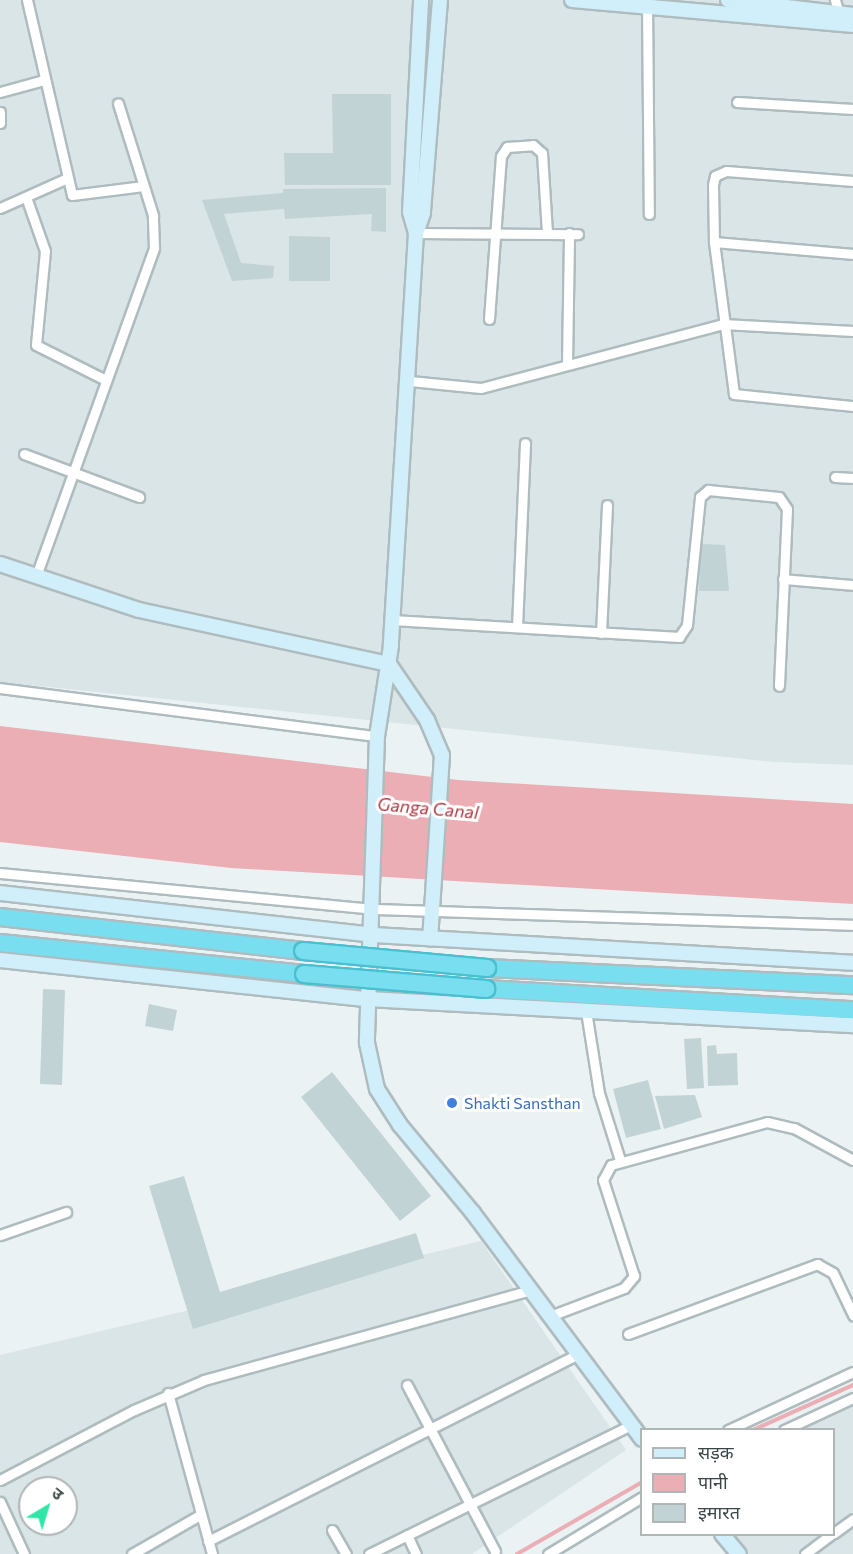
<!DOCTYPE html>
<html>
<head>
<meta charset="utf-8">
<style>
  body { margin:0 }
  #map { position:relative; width:853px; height:1554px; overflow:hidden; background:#ebf2f4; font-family:Commissioner,"Noto Sans Devanagari",sans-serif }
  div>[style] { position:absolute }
  .residential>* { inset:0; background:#dae5e8 }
  .water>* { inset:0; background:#ebaeb4 }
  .stream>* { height:4px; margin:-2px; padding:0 2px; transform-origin:2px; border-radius:2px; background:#ebaeb4 }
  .building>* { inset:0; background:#c2d3d5 }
  .roads { filter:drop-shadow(2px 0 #afbcbf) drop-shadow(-2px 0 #afbcbf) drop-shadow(0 2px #afbcbf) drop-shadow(0 -2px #afbcbf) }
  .street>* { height:9px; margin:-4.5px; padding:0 4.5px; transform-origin:4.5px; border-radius:4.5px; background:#fff }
  .secondary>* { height:14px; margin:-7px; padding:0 7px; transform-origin:7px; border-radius:7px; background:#d0effa }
  .highway>* { height:16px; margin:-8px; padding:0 8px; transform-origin:8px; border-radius:8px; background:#7adef1 }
  .bridges { filter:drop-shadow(2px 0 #4abfd0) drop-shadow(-2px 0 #4abfd0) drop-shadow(0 2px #4abfd0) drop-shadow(0 -2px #4abfd0) }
  .highway-bridge>* { height:16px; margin:-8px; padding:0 8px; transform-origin:8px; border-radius:8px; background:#7adef1 }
  .dots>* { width:16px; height:16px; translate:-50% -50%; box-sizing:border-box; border:3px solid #fff; border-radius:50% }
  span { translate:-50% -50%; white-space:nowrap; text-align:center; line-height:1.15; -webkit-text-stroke:6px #fff; paint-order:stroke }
  .shop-label { font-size:16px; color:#366cbe }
  .left { translate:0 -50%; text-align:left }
  .water-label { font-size:18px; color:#ab3c45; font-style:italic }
  .legend { position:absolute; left:640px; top:1428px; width:195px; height:108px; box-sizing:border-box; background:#fff; border:2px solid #b0b5b6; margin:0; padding:8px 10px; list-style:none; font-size:18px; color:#3a4648 }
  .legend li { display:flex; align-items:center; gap:12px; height:30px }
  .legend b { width:30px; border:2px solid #b0b5b6 }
  .north { position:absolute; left:18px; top:1476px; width:60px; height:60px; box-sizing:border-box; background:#fff; border:2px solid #b0b5b6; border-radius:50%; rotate:38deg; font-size:16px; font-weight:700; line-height:24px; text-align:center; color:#3a4648 }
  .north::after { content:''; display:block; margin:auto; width:21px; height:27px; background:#30e6a6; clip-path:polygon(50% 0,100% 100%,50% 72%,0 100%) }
</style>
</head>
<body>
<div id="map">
  <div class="residential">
    <div style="clip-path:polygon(0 0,853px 0,853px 765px,774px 762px,0 682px)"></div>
    <div style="clip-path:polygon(evenodd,481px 1241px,626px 1450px,472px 1554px,0 1554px,0 1355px,481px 1241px,30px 1488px,66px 1488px,66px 1524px,30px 1524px,30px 1488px)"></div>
    <div style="clip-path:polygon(853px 1401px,853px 1554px,743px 1554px,728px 1535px,834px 1534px,834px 1430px,790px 1429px)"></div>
  </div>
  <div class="water">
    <div style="clip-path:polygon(0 726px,458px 780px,853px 804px,853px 904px,231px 868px,0 842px)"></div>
  </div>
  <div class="stream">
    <div style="left:753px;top:1430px;width:110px;rotate:-24.2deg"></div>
    <div style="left:517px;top:1554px;width:144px;rotate:-29.9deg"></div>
  </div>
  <div class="building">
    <div style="clip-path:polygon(332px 94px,391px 94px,391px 185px,285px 185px,284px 153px,333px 153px)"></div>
    <div style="clip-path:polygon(386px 188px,386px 232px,371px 231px,372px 214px,285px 219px,284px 209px,224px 214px,241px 263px,274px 266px,273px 278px,232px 281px,202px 200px,283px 193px,283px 189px)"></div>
    <div style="clip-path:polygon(289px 236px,330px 237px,330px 281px,289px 281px)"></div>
    <div style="clip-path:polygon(701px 544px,725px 545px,729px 591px,699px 591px)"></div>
    <div style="clip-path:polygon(43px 989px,65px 990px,62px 1085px,40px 1084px)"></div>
    <div style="clip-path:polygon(149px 1004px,177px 1010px,173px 1031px,145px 1026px)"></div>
    <div style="clip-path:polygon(701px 1038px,704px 1088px,687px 1089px,684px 1039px)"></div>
    <div style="clip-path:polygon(716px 1045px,717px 1054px,737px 1053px,738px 1085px,708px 1086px,707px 1046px)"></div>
    <div style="clip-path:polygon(332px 1072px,431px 1196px,400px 1221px,301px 1097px)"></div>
    <div style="clip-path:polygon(648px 1080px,661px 1129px,626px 1138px,613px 1089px)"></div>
    <div style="clip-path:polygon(695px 1095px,702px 1117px,664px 1129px,655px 1096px)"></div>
    <div style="clip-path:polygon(184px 1176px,220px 1292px,416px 1233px,424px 1258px,193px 1329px,149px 1186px)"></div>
  </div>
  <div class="roads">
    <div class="street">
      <div style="left:27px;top:0;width:200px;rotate:77deg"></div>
      <div style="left:72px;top:195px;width:72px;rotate:-7.2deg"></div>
      <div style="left:835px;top:0;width:15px;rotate:74deg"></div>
      <div style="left:647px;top:2px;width:212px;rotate:89.5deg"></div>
      <div style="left:0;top:92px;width:46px;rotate:-15.3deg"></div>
      <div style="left:737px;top:102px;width:116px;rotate:3.5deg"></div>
      <div style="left:0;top:112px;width:11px;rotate:90deg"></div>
      <div style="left:853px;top:181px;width:127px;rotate:-175.5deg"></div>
      <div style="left:726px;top:171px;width:12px;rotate:156deg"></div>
      <div style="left:715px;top:176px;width:9px;rotate:103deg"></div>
      <div style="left:713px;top:185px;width:57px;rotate:89deg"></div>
      <div style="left:714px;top:242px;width:153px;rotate:82.5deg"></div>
      <div style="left:734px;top:394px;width:120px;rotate:5.8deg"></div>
      <div style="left:26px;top:197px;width:57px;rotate:70.6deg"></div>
      <div style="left:45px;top:251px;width:94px;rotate:95.5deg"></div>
      <div style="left:36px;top:345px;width:78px;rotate:26.6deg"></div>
      <div style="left:0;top:208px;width:71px;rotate:-24deg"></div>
      <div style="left:416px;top:233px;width:162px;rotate:0.4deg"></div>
      <div style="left:714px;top:242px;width:140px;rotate:4.9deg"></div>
      <div style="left:489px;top:319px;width:163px;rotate:-85.8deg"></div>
      <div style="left:501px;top:156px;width:11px;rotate:-56deg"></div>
      <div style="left:507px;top:147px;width:26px;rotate:-4deg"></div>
      <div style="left:533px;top:145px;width:12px;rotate:42deg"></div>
      <div style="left:542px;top:153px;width:79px;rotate:86.4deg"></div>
      <div style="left:567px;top:364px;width:131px;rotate:-89.1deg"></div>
      <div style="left:410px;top:381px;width:71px;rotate:5.6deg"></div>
      <div style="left:481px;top:388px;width:250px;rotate:-14.8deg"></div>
      <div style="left:723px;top:324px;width:130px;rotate:3.1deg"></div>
      <div style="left:24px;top:454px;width:123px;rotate:20.5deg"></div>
      <div style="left:835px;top:477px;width:18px;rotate:3deg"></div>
      <div style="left:36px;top:576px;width:349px;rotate:-70.2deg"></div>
      <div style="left:154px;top:248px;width:33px;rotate:-92deg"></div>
      <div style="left:153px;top:215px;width:117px;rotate:-107.4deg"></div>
      <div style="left:783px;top:579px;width:70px;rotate:4.9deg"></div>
      <div style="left:392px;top:620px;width:288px;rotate:3.4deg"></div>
      <div style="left:679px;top:637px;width:14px;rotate:-56deg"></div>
      <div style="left:687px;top:625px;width:129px;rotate:-84.2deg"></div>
      <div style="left:700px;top:497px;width:11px;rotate:-41deg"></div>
      <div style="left:708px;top:490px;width:71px;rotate:5.6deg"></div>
      <div style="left:779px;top:497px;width:14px;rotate:56deg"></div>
      <div style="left:787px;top:509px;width:177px;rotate:92.6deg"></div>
      <div style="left:517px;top:627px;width:184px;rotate:-87.5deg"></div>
      <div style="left:601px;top:633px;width:128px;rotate:-87.3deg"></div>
      <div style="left:0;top:688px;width:380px;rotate:7.3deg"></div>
      <div style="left:0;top:873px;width:375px;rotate:5.5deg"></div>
      <div style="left:373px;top:909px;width:480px;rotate:1.9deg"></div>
      <div style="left:586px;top:1011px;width:83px;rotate:81deg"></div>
      <div style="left:599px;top:1093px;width:70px;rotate:72.6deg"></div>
      <div style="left:0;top:1235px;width:70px;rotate:-19.2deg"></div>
      <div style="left:550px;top:1316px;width:79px;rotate:-20.7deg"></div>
      <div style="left:624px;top:1288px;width:16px;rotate:-50deg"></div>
      <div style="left:634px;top:1276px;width:101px;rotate:-107.9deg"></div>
      <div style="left:603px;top:1180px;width:17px;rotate:-62deg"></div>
      <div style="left:611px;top:1165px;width:162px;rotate:-15.4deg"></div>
      <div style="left:767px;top:1122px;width:28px;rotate:13deg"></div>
      <div style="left:794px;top:1128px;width:67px;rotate:28.5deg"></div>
      <div style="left:628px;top:1334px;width:202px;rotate:-20.3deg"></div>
      <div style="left:817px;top:1264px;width:18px;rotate:29deg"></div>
      <div style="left:833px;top:1273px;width:47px;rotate:64.5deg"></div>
      <div style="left:407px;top:1385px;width:188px;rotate:62.1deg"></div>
      <div style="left:168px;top:1393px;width:167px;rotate:74.7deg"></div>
      <div style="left:728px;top:1430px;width:138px;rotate:-24.9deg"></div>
      <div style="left:784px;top:1430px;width:76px;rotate:-24.9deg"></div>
      <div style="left:0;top:1480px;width:151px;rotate:-27.6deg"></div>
      <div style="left:134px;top:1410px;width:76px;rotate:-23.2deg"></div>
      <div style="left:204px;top:1380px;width:338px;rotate:-15.4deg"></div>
      <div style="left:0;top:1502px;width:57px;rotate:65.2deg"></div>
      <div style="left:332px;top:1530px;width:28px;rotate:60deg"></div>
      <div style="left:834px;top:1533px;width:24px;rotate:-36deg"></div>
      <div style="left:407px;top:1535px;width:21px;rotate:65deg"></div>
      <div style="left:208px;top:1541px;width:415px;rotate:-26.8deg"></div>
      <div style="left:132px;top:1554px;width:76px;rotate:-29.9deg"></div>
      <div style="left:369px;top:1554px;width:292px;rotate:-26.2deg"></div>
      <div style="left:548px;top:1554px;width:110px;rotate:-31.2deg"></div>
      <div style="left:805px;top:1554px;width:34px;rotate:-37deg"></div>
    </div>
    <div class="secondary">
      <div style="left:440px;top:0;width:214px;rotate:94.6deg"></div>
      <div style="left:423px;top:213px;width:21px;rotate:109deg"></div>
      <div style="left:416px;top:233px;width:414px;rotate:93.5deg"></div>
      <div style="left:391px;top:646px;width:91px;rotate:98.8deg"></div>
      <div style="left:377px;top:736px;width:307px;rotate:91.9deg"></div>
      <div style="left:367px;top:1043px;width:47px;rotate:77.7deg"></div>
      <div style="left:377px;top:1089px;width:43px;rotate:57.4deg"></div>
      <div style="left:400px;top:1125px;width:114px;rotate:50.3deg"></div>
      <div style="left:473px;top:1213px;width:282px;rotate:53.2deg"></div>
      <div style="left:572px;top:0;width:282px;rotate:5.1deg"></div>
      <div style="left:728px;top:0;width:126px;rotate:6.8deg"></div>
      <div style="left:416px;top:233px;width:22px;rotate:-106deg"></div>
      <div style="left:410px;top:212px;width:212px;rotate:-87deg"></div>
      <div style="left:0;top:564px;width:146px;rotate:18.3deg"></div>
      <div style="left:139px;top:610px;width:256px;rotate:12.2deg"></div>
      <div style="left:389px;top:664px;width:68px;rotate:55.8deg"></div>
      <div style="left:427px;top:720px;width:38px;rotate:67deg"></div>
      <div style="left:442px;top:755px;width:184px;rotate:93.7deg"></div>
      <div style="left:0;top:893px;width:374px;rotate:6.4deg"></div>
      <div style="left:372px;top:935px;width:482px;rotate:3.3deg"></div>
      <div style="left:0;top:960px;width:369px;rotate:6.1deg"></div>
      <div style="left:367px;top:999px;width:487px;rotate:3.1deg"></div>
      <div style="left:722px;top:1534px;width:26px;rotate:50deg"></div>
    </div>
    <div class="highway">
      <div style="left:0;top:917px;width:305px;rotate:6.4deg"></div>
      <div style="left:0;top:943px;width:306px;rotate:5.8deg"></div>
      <div style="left:487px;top:968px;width:366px;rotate:2.7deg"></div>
      <div style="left:486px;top:989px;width:368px;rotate:3.3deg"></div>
    </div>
  </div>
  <div class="bridges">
    <div class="highway-bridge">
      <div style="left:303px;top:951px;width:185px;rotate:5.3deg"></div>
      <div style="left:304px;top:974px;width:183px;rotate:4.7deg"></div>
    </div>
  </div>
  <div class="dots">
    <div style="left:452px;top:1103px;background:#3f7fe0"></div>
  </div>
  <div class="shop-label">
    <span class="left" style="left:464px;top:1103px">Shakti Sansthan</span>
  </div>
  <div class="water-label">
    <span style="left:428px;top:808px;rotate:5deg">Ganga Canal</span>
  </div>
  <ul class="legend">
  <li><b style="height:8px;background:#d0effa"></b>सड़क</li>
  <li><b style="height:16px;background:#ebaeb4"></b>पानी</li>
  <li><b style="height:16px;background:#c2d3d5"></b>इमारत</li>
  </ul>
  <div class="north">उ</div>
</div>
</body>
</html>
